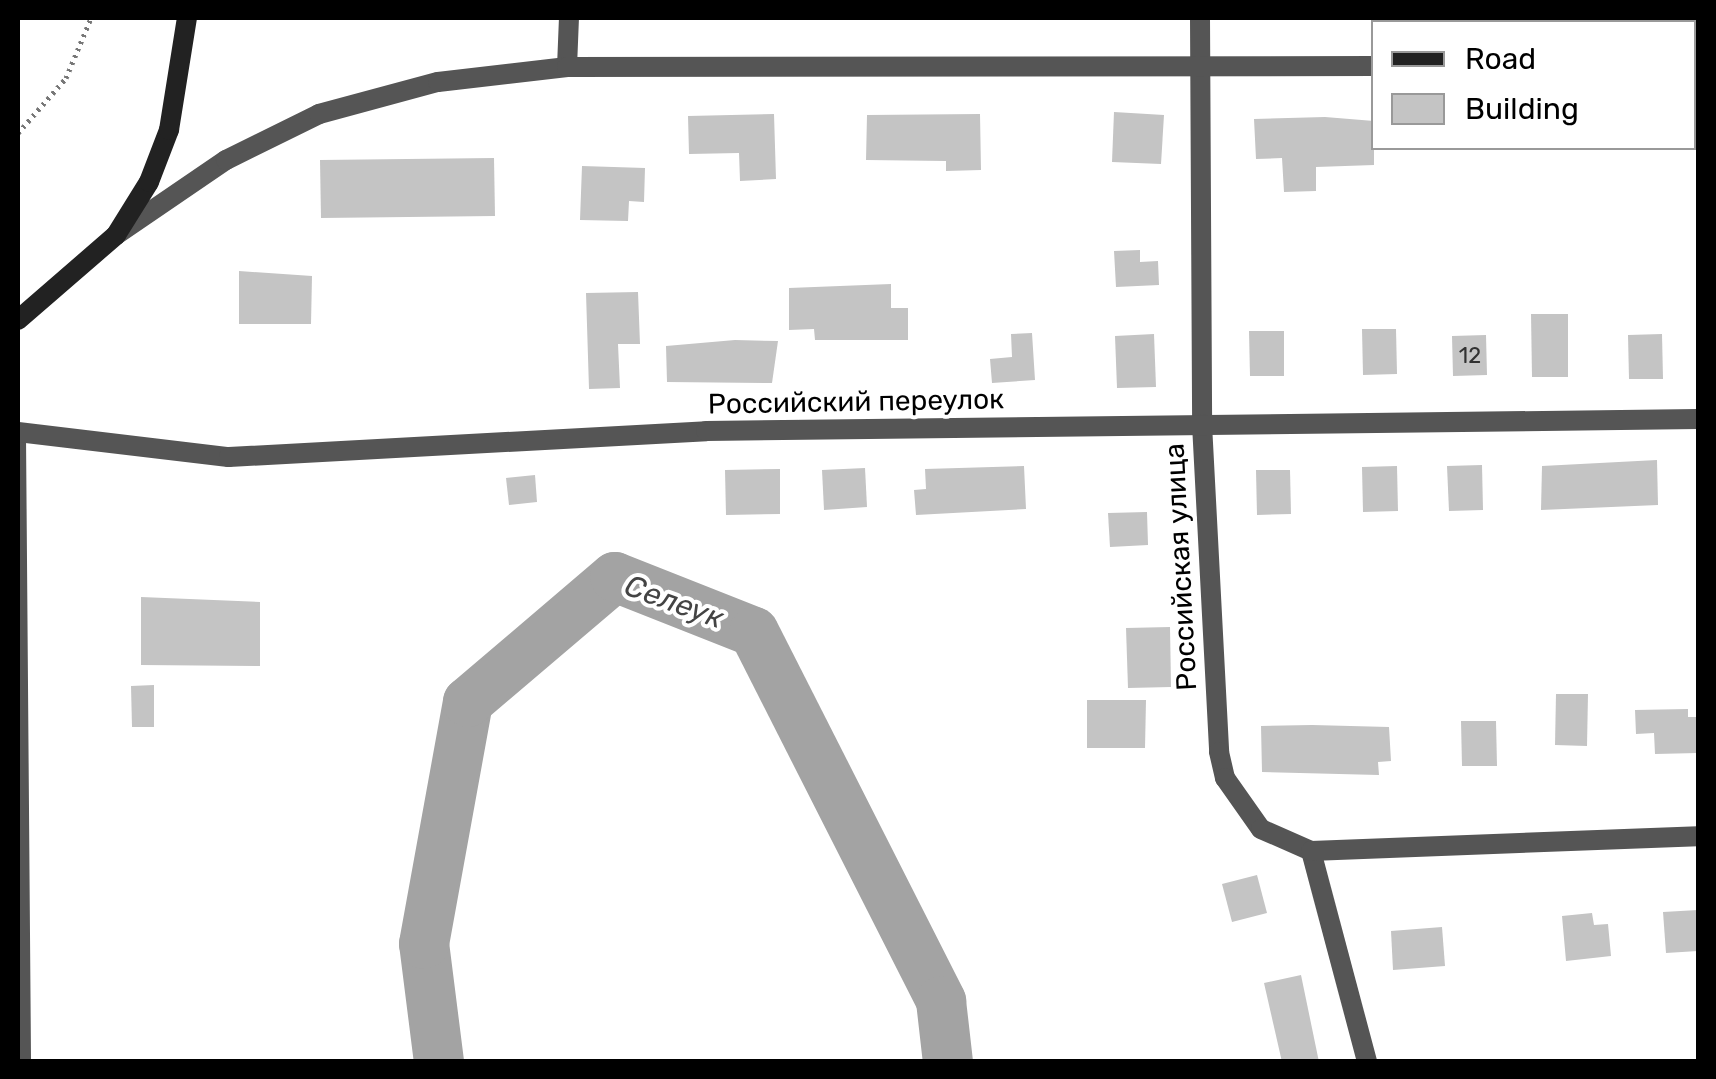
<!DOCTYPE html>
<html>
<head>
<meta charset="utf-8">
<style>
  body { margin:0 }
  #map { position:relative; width:1716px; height:1079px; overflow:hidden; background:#fff; font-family:Rubik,sans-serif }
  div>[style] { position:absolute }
  .river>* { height:50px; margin:-25px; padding:0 25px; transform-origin:25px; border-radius:25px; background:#a3a3a3 }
  .building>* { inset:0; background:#c4c4c4 }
  .path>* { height:5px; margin-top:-2.5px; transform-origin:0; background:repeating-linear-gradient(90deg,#777 0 2.5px,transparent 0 7.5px) }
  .lane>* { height:15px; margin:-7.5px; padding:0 7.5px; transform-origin:7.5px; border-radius:7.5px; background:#555 }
  .street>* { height:20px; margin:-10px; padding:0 10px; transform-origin:10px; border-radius:10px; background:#555 }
  .secondary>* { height:20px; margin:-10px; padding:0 10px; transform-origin:10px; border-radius:10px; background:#222 }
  span { translate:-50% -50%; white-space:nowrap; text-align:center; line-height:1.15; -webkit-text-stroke:8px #fff; paint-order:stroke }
  .number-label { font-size:22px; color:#313131 }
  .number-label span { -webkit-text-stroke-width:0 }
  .street-label { font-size:28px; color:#000 }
  .water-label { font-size:30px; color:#444; font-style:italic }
  .frame { position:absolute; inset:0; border:20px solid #000; pointer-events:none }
  .legend { position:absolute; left:1371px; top:20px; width:325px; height:130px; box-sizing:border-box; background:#fff; border:2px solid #999; margin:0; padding:12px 18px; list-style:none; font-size:30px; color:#000 }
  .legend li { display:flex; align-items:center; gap:20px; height:50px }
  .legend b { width:50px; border:2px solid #999 }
</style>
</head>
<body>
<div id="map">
  <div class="river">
    <div style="left:439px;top:1062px;width:119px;rotate:-97.2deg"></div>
    <div style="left:424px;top:944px;width:246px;rotate:-79.7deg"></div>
    <div style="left:468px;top:702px;width:193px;rotate:-40.4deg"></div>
    <div style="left:615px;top:577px;width:149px;rotate:21.6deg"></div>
    <div style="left:754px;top:632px;width:414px;rotate:63.1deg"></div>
    <div style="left:941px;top:1001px;width:61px;rotate:83.5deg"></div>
  </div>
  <div class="building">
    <div style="clip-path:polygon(1114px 112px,1164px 115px,1161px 164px,1112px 162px)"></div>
    <div style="clip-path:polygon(774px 114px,776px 179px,740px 181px,739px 153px,689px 154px,688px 116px)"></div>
    <div style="clip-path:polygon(980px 114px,981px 170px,946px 171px,946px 161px,866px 160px,867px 115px)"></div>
    <div style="clip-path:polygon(1325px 117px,1374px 121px,1374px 165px,1316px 167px,1316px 191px,1284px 192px,1282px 158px,1256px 159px,1254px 119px)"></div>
    <div style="clip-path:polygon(494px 158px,495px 216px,321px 218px,320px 160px)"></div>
    <div style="clip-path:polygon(582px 166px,645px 168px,644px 202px,629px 201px,628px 221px,580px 220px)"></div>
    <div style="clip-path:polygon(1140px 250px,1140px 262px,1158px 261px,1159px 285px,1116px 287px,1114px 251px)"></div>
    <div style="clip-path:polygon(239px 271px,312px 276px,311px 324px,239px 324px)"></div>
    <div style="clip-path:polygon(891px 284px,891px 308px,908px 308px,908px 340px,815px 340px,814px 329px,789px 330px,789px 288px)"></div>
    <div style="clip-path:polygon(638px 292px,640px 344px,618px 344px,620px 388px,589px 389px,586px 293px)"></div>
    <div style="clip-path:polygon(1531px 314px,1568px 314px,1568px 377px,1532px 377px)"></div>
    <div style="clip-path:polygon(1362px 329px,1396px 329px,1397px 374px,1363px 375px)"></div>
    <div style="clip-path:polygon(1249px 331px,1284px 331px,1284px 376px,1250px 376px)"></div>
    <div style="clip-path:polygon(1032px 333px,1035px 380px,992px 383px,990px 359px,1012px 357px,1011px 334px)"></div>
    <div style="clip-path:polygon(1154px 334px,1156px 387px,1117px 388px,1115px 336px)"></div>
    <div style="clip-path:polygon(1662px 334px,1663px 379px,1629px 379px,1628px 335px)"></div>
    <div style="clip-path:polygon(1486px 335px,1487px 375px,1453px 376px,1452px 336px)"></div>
    <div style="clip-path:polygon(735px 340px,778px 341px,772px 383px,667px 382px,666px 346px)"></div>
    <div style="clip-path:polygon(1657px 460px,1658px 505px,1541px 510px,1542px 466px)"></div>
    <div style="clip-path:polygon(1482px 465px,1483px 510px,1449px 511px,1447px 466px)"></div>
    <div style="clip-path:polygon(1024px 466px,1026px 509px,916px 515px,914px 490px,926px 489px,925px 469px)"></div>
    <div style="clip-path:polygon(1397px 466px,1398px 511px,1363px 512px,1362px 467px)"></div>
    <div style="clip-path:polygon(865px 468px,867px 507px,824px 510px,822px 470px)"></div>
    <div style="clip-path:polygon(780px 469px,780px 514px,726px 515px,725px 470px)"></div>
    <div style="clip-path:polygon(1256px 470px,1290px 470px,1291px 514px,1257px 515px)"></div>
    <div style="clip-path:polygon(535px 475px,537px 502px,509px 505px,506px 478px)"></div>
    <div style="clip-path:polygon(1147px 512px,1148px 545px,1110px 547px,1108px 513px)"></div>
    <div style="clip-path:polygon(141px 597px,260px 602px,260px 666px,141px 665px)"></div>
    <div style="clip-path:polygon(1170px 627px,1171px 687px,1128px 688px,1126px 628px)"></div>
    <div style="clip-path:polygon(154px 685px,154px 727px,132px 727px,131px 686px)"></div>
    <div style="clip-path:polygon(1556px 694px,1588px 694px,1587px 746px,1555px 745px)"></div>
    <div style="clip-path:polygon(1087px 700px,1146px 700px,1145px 748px,1087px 748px)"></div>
    <div style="clip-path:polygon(1688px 709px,1688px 717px,1698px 717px,1698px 753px,1655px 754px,1654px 733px,1636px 734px,1635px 710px)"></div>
    <div style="clip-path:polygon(1461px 721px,1496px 721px,1497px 766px,1462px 766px)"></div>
    <div style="clip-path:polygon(1312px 725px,1389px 727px,1391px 761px,1378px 762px,1379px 775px,1262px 772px,1261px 726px)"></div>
    <div style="clip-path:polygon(1257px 875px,1267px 913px,1232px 922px,1222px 884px)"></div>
    <div style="clip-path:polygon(1698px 910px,1698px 951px,1666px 953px,1663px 912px)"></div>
    <div style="clip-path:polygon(1592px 913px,1594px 925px,1608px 924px,1611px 956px,1566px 961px,1562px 916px)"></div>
    <div style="clip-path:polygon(1442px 927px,1445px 966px,1393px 970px,1391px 931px)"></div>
    <div style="clip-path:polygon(1301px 975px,1319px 1062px,1282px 1062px,1264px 983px)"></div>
  </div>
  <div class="path">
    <div style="left:18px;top:133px;width:73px;rotate:-48.9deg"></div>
    <div style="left:66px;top:78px;width:65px;rotate:-67.4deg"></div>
  </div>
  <div class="lane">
    <div style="left:18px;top:435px;width:627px;rotate:89.54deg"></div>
  </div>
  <div class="street">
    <div style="left:1200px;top:18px;width:406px;rotate:89.7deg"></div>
    <div style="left:1202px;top:424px;width:328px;rotate:87deg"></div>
    <div style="left:1219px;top:752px;width:27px;rotate:77deg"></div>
    <div style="left:1225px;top:778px;width:62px;rotate:54.8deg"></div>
    <div style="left:1261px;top:829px;width:55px;rotate:23.7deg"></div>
    <div style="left:1311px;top:851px;width:218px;rotate:75.1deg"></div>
    <div style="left:567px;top:67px;width:49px;rotate:-87.7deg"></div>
    <div style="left:1694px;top:69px;width:4px"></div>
    <div style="left:116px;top:235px;width:133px;rotate:-34.3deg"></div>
    <div style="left:226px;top:160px;width:104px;rotate:-26.3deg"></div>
    <div style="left:319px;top:114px;width:123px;rotate:-15.1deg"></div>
    <div style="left:438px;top:82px;width:130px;rotate:-6.6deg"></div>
    <div style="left:567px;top:67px;width:807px;rotate:-0.07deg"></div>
    <div style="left:18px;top:432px;width:212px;rotate:6.8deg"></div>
    <div style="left:229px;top:457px;width:478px;rotate:-3.1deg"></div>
    <div style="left:706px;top:431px;width:992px;rotate:-0.69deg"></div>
    <div style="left:1311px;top:851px;width:387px;rotate:-2.2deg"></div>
  </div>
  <div class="secondary">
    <div style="left:18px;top:320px;width:130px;rotate:-40.9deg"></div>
    <div style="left:116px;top:235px;width:62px;rotate:-58.1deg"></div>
    <div style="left:149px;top:182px;width:56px;rotate:-69deg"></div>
    <div style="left:169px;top:130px;width:113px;rotate:-80.9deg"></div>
  </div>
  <div class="number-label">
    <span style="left:1470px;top:356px">12</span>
  </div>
  <div class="street-label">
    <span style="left:856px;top:402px;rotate:-1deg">Российский переулок</span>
    <span style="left:1181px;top:567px;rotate:-93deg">Российская улица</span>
  </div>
  <div class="water-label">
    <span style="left:674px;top:602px;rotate:20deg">Селеук</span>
  </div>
  <div class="frame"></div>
  <ul class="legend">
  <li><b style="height:12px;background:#222"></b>Road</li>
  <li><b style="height:28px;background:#c4c4c4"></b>Building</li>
  </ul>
</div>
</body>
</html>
